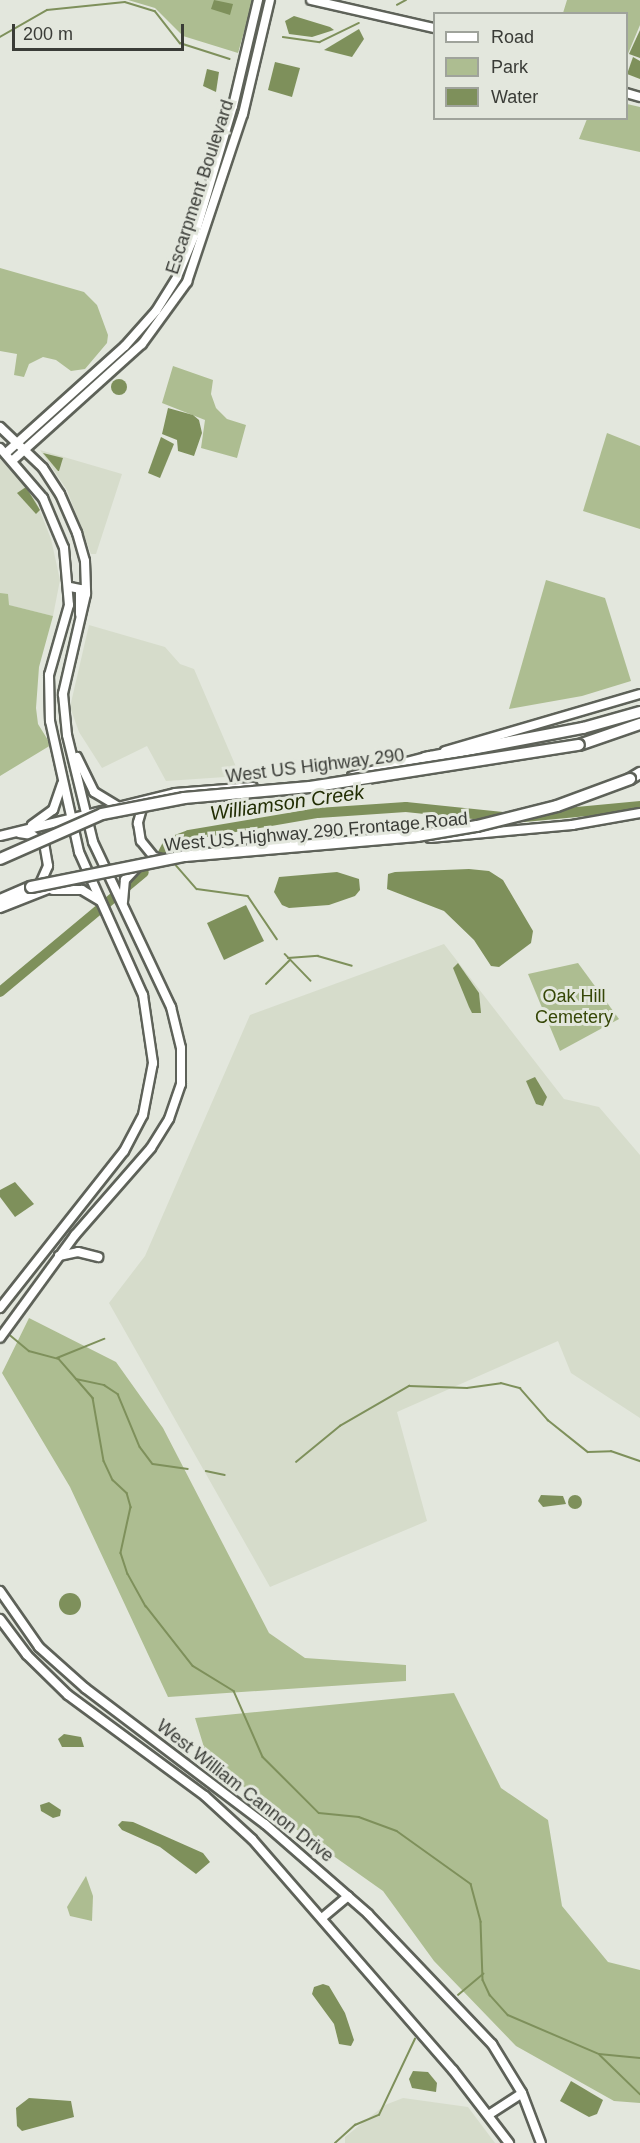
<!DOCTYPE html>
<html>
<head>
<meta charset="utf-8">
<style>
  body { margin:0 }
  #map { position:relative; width:640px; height:2143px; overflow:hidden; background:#e3e7dd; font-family:Helvetica,sans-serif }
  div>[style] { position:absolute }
  .built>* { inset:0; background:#d6dccb }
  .green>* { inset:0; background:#adbd91 }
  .water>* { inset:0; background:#7e905b }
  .round { border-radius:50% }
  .stream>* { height:1.5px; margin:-0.75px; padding:0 0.75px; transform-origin:0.75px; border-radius:0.75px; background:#7e905b }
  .river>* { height:10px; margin:-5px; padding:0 5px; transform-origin:5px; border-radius:5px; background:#7e905b }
  .roads { filter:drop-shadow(2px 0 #5e6259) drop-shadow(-2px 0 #5e6259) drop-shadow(0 2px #5e6259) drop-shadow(0 -2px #5e6259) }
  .secondary>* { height:8px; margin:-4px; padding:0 4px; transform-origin:4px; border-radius:4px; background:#fff }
  .highway>* { height:10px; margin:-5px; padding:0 5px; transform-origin:5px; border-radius:5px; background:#fff }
  .bridges { filter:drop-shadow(2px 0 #5e6259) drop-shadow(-2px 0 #5e6259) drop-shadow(0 2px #5e6259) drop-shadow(0 -2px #5e6259) }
  .highway-bridge>* { height:10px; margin:-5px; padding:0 5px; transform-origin:5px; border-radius:5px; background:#fff }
  span { translate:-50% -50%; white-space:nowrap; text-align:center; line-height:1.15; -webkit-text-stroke:6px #e3e7dd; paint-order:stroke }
  .street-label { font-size:18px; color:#3a3c37 }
  .park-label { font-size:18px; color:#364707 }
  .water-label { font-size:20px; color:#222e04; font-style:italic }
  .legend { position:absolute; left:433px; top:12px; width:195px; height:108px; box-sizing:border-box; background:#e3e7dd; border:2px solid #9fa39b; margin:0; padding:8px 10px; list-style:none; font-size:18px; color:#3a3c37 }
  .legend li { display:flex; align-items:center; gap:12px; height:30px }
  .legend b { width:30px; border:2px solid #9fa39b }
  .scale { position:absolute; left:12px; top:24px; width:172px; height:27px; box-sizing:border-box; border:3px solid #3a3c37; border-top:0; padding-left:8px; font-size:18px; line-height:21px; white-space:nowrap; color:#3a3c37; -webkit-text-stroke:4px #e3e7dd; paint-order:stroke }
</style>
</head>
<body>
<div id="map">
  <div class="built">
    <div style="clip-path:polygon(40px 450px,122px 474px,96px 554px,91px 554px,67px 490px)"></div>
    <div style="clip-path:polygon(0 459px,34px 496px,51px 539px,60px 580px,53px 616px,0 603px)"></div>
    <div style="clip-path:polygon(89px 625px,165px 647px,180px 664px,194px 669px,240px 776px,166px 781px,147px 746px,102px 768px,79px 732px,70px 707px)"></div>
    <div style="clip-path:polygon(444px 944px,564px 1099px,599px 1107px,640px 1155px,640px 1418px,571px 1373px,558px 1341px,397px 1412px,427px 1521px,270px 1587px,109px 1303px,145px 1256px,250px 1015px)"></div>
    <div style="clip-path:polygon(403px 2098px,468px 2107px,495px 2143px,345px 2143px,345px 2137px,385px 2105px)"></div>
  </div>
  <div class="green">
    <div style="clip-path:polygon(128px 0,253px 0,238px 53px,183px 36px,155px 8px)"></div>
    <div style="clip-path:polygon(567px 0,640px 0,640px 25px,627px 56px,626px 14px,563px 13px)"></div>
    <div style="clip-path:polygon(627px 104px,640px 107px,640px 152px,579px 139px,587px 119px,626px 118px)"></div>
    <div style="clip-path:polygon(0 268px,84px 292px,97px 305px,108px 335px,107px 343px,85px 369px,71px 371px,56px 360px,43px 357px,29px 364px,24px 377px,14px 375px,17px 354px,0 351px)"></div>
    <div style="clip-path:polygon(173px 366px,213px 380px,211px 394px,216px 408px,227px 419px,246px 425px,237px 458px,201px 448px,205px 420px,162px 403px)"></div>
    <div style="clip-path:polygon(607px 433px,640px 446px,640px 529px,583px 511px)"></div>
    <div style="clip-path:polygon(546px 580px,605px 598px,631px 681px,582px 696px,509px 709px)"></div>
    <div style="clip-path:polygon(0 593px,8px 594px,9px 605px,53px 616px,39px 667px,36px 708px,38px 724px,51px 745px,0 776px)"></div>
    <div style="clip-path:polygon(578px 963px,619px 1019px,560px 1051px,528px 974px)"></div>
    <div style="clip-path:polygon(29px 1318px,116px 1362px,163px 1428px,269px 1633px,305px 1658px,406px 1665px,406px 1681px,168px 1697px,70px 1487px,2px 1373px)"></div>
    <div style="clip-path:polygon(454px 1693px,501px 1788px,548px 1820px,562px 1906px,608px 1962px,640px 1970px,640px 2103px,614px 2101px,516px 2046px,434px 1961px,383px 1891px,301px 1833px,207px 1757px,195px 1718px)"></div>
    <div style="clip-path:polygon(86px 1876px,93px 1896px,92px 1921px,70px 1916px,67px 1907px)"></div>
  </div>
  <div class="water">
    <div style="clip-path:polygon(214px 0,233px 4px,230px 15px,211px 9px)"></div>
    <div style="clip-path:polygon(294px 16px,330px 27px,334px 30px,312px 37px,289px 34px,285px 21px)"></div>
    <div style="clip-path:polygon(359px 29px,364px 39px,352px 57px,324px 50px)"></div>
    <div style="clip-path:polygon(640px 30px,640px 58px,629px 54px)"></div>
    <div style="clip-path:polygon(633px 57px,640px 61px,640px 79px,627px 74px)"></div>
    <div style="clip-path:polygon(275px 62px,300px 68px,292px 97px,268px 90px)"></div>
    <div style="clip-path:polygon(207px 69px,219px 72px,216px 92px,203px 86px)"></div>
    <div class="round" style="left:111px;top:379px;width:16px;height:16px"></div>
    <div style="clip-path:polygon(168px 408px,193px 415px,199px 420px,202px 433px,194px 456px,178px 451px,177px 440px,162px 434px)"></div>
    <div style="clip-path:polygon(161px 437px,174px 444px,160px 478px,148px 473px)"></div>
    <div style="clip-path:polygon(43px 453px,63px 458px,59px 471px,58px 471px)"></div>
    <div style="clip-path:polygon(26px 487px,40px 510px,36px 514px,17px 493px)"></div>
    <div style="clip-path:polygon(469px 869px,489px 871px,503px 880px,533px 931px,531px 943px,499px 967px,491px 966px,474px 940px,444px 911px,387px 889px,388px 874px,395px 872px)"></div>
    <div style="clip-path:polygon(337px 872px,359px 879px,360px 890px,355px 896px,329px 905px,289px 908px,282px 905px,274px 892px,279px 877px)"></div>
    <div style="clip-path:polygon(246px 905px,264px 941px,224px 960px,207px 923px)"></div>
    <div style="clip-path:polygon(458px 963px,479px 993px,481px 1013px,472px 1013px,469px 1007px,453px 968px)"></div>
    <div style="clip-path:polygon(535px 1077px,547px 1097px,543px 1106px,536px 1104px,526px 1081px)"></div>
    <div style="clip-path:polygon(15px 1182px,34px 1204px,15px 1217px,0 1197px,0 1190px)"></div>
    <div class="round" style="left:568px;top:1495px;width:14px;height:14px"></div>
    <div style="clip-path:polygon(541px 1495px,563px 1496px,566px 1504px,543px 1507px,538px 1501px)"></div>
    <div class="round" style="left:59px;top:1593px;width:22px;height:22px"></div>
    <div style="clip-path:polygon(64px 1734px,81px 1737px,84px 1747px,62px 1747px,58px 1739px)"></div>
    <div style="clip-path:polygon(49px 1802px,61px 1810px,60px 1816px,53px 1818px,41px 1811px,40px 1805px)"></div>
    <div style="clip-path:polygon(122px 1821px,133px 1822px,203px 1853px,210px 1862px,196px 1874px,160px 1847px,122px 1830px,118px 1825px)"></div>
    <div style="clip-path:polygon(323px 1984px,329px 1986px,345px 2013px,354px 2040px,351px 2046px,339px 2044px,334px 2024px,312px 1994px,314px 1987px)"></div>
    <div style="clip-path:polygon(413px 2071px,428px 2072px,437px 2083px,436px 2092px,412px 2088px,409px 2079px)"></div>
    <div style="clip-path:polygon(571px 2081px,603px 2100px,597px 2114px,589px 2117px,560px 2101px)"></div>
    <div style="clip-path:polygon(29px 2098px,71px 2101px,74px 2117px,22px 2131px,17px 2126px,16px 2108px)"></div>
  </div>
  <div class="stream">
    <div style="left:397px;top:5px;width:10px;rotate:-29deg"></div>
    <div style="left:0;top:37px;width:54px;rotate:-29.9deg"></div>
    <div style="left:47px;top:10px;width:78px;rotate:-5.9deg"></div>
    <div style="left:125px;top:2px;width:31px;rotate:17deg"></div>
    <div style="left:155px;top:11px;width:41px;rotate:52deg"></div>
    <div style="left:180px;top:43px;width:52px;rotate:17.7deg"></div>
    <div style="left:283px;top:37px;width:37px;rotate:8deg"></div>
    <div style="left:320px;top:42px;width:43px;rotate:-26deg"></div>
    <div style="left:175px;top:864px;width:33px;rotate:49deg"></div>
    <div style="left:197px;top:889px;width:51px;rotate:7.8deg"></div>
    <div style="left:248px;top:896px;width:52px;rotate:56deg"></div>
    <div style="left:285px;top:954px;width:37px;rotate:46deg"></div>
    <div style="left:288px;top:958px;width:30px;rotate:-4deg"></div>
    <div style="left:318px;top:956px;width:35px;rotate:16deg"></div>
    <div style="left:266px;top:984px;width:34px;rotate:-45deg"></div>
    <div style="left:10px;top:1335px;width:25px;rotate:40deg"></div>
    <div style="left:29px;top:1351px;width:31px;rotate:15deg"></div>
    <div style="left:59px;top:1359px;width:52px;rotate:48.9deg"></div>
    <div style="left:93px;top:1398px;width:64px;rotate:80.1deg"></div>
    <div style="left:104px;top:1461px;width:21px;rotate:65deg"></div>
    <div style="left:113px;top:1480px;width:19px;rotate:43deg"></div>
    <div style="left:127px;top:1493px;width:15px;rotate:74deg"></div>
    <div style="left:131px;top:1507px;width:47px;rotate:102.3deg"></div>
    <div style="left:121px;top:1553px;width:22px;rotate:72deg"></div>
    <div style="left:128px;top:1574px;width:37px;rotate:61deg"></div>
    <div style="left:146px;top:1606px;width:76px;rotate:51.9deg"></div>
    <div style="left:193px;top:1666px;width:48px;rotate:31.4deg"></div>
    <div style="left:234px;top:1691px;width:72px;rotate:66.3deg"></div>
    <div style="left:263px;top:1757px;width:79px;rotate:45deg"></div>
    <div style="left:319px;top:1813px;width:40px;rotate:5.7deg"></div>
    <div style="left:359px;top:1817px;width:40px;rotate:20.2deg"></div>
    <div style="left:397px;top:1831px;width:91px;rotate:35.6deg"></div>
    <div style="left:471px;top:1884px;width:39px;rotate:75deg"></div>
    <div style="left:481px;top:1922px;width:58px;rotate:88deg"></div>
    <div style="left:483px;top:1980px;width:17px;rotate:65deg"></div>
    <div style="left:490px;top:1995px;width:27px;rotate:48deg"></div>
    <div style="left:508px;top:2015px;width:99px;rotate:23.2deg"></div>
    <div style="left:599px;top:2054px;width:41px;rotate:5.6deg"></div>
    <div style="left:57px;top:1358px;width:51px;rotate:-22deg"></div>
    <div style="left:76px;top:1379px;width:29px;rotate:12deg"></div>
    <div style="left:104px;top:1385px;width:17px;rotate:33deg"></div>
    <div style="left:118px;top:1394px;width:57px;rotate:67.5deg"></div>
    <div style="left:140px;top:1447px;width:21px;rotate:53deg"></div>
    <div style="left:153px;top:1464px;width:35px;rotate:8deg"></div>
    <div style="left:296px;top:1462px;width:57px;rotate:-39.3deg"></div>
    <div style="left:340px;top:1426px;width:80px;rotate:-30.1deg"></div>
    <div style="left:409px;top:1386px;width:58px;rotate:2deg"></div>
    <div style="left:467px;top:1388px;width:34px;rotate:-8deg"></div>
    <div style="left:501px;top:1383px;width:20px;rotate:15deg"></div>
    <div style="left:520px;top:1388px;width:43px;rotate:48.8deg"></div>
    <div style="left:548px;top:1420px;width:51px;rotate:38.7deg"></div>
    <div style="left:588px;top:1452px;width:23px;rotate:-2deg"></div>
    <div style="left:611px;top:1451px;width:31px;rotate:19deg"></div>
    <div style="left:206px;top:1471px;width:19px;rotate:12deg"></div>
    <div style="left:458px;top:1995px;width:33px;rotate:-40deg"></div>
    <div style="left:600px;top:2055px;width:56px;rotate:44.3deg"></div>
    <div style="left:335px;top:2143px;width:27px;rotate:-42deg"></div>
    <div style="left:355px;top:2125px;width:26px;rotate:-23deg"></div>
    <div style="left:379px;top:2115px;width:84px;rotate:-64.7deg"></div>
  </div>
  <div class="river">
    <div style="left:524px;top:817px;width:117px;rotate:-5.4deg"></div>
    <div style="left:162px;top:855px;width:13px;rotate:-63deg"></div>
    <div style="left:168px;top:843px;width:22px;rotate:-21deg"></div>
    <div style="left:189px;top:835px;width:131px;rotate:-9.7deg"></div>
    <div style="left:318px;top:813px;width:88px;rotate:-3.9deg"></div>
    <div style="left:406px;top:807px;width:97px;rotate:5.9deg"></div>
    <div style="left:0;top:992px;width:187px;rotate:-39.8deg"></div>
  </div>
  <div class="roads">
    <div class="secondary">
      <div style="left:311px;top:0;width:126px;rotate:12.8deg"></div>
      <div style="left:626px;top:93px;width:15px;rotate:16deg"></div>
      <div style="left:0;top:427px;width:59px;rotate:43.6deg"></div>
      <div style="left:43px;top:468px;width:31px;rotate:57deg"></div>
      <div style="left:60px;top:494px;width:43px;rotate:66.4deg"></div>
      <div style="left:77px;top:533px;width:29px;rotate:74deg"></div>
      <div style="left:85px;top:561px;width:33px;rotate:88deg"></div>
      <div style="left:86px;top:594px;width:103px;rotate:103deg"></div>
      <div style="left:63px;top:694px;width:41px;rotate:84.4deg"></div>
      <div style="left:67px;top:735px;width:110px;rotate:76.3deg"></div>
      <div style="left:93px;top:842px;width:183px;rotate:64.7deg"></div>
      <div style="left:171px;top:1007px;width:42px;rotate:76.3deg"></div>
      <div style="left:181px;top:1048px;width:36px;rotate:90deg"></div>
      <div style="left:181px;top:1084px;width:37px;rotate:109deg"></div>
      <div style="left:169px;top:1119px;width:34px;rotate:122deg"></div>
      <div style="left:151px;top:1148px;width:116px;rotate:131.1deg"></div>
      <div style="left:75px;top:1235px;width:127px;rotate:126.1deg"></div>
      <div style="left:0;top:448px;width:66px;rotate:49.3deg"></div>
      <div style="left:43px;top:498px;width:54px;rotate:67.2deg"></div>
      <div style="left:64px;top:548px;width:57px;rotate:85deg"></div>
      <div style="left:69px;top:605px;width:73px;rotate:105.9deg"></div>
      <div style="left:49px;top:675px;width:46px;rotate:88.8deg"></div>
      <div style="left:50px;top:721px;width:134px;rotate:77.5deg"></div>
      <div style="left:79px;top:852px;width:157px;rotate:65.9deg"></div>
      <div style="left:143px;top:995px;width:69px;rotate:81.6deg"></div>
      <div style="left:153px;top:1063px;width:53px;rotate:100.9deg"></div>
      <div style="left:143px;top:1115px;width:41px;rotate:117.8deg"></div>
      <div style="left:124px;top:1151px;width:200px;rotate:128.3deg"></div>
      <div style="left:6px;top:453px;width:160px;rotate:-42deg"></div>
      <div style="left:125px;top:346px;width:47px;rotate:-48.5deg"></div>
      <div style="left:156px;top:311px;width:40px;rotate:-58deg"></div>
      <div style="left:177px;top:277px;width:47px;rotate:-67.3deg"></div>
      <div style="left:195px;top:234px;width:134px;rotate:-73.5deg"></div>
      <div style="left:233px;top:106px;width:109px;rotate:-76.7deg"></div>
      <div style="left:13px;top:460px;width:173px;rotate:-42deg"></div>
      <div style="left:142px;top:344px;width:77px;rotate:-54deg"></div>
      <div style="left:187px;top:282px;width:177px;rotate:-71.6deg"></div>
      <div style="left:243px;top:114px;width:117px;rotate:-76.7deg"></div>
      <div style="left:70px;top:587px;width:10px;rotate:11deg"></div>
      <div style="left:80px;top:589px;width:25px;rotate:90deg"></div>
      <div style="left:445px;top:751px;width:203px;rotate:-16.3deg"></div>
      <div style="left:77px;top:757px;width:39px;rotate:64deg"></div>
      <div style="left:94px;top:792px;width:26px;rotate:31deg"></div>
      <div style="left:352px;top:776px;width:81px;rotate:-14.4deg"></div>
      <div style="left:143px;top:805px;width:19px;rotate:106deg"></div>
      <div style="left:138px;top:823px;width:18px;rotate:81deg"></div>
      <div style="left:141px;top:841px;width:21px;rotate:51deg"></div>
      <div style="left:154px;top:857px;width:9px;rotate:13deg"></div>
      <div style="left:32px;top:825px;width:26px;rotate:-36deg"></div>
      <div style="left:53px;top:810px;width:28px;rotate:-71deg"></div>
      <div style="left:19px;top:833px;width:13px;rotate:9deg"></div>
      <div style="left:32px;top:835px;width:14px;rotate:34deg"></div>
      <div style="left:44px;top:843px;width:23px;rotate:80deg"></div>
      <div style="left:48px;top:866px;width:22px;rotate:114deg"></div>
      <div style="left:0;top:836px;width:180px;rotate:-13.8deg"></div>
      <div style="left:175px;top:793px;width:78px;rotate:-4.4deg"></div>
      <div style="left:430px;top:838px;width:143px;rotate:-5.2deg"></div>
      <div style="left:572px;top:825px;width:69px;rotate:-10deg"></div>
      <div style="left:53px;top:890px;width:29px"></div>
      <div style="left:82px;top:890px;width:21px;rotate:31deg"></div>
      <div style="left:123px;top:902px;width:22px;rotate:-85deg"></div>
      <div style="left:125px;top:880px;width:18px;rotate:-47deg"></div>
      <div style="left:0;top:908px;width:62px;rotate:-21.6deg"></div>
      <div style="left:59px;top:1256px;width:19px;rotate:-12deg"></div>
      <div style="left:78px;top:1252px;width:21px;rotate:14deg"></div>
      <div style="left:0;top:1591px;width:68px;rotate:55.1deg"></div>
      <div style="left:39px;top:1647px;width:62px;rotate:41.7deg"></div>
      <div style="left:85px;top:1688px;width:226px;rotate:37.1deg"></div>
      <div style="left:265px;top:1824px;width:137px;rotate:41.1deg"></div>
      <div style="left:368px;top:1914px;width:180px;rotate:46.4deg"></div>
      <div style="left:492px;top:2044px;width:57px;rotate:58.5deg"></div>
      <div style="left:522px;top:2093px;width:53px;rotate:69.2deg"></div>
      <div style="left:0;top:1619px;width:45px;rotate:53.1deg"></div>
      <div style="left:27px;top:1655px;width:57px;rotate:44.3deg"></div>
      <div style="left:68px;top:1695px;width:170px;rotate:36.4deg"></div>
      <div style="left:205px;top:1796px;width:64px;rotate:42.5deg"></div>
      <div style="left:252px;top:1839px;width:306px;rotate:49deg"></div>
      <div style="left:453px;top:2070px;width:92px;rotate:52.5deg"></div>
      <div style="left:322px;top:1918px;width:34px;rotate:-40deg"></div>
      <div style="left:490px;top:2114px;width:38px;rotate:-33deg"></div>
    </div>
    <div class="highway">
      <div style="left:579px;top:745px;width:65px;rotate:-19deg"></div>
      <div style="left:425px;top:758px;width:161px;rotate:-10.8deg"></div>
      <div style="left:583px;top:728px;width:59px;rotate:-15.7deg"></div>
      <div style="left:630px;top:779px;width:12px;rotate:-31deg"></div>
      <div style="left:0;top:900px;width:34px;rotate:-23deg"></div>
    </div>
  </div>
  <div class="bridges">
    <div class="highway-bridge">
      <div style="left:0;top:859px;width:111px;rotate:-23.8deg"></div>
      <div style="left:102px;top:814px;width:84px;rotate:-11deg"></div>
      <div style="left:184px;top:798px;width:126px;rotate:-5deg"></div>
      <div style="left:310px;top:787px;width:272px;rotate:-8.9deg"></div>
      <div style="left:31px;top:887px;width:157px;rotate:-11.4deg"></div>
      <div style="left:185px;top:856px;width:233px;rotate:-4.9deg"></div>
      <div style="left:417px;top:836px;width:61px;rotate:-9.5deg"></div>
      <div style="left:477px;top:826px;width:82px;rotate:-14deg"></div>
      <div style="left:557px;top:806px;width:78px;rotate:-20.3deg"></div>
    </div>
  </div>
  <div class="street-label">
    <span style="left:200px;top:187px;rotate:-72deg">Escarpment Boulevard</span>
    <span style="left:315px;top:766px;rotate:-7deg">West US Highway 290</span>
    <span style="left:316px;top:832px;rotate:-5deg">West US Highway 290 Frontage Road</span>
    <span style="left:245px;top:1791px;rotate:38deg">West William Cannon Drive</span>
  </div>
  <div class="park-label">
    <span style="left:574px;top:1007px">Oak Hill<br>Cemetery</span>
  </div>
  <div class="water-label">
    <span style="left:287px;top:803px;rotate:-8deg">Williamson Creek</span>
  </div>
  <ul class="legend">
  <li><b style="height:8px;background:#fff"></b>Road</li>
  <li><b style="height:16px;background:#adbd91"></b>Park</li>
  <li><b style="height:16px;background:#7e905b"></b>Water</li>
  </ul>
  <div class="scale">200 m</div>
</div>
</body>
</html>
